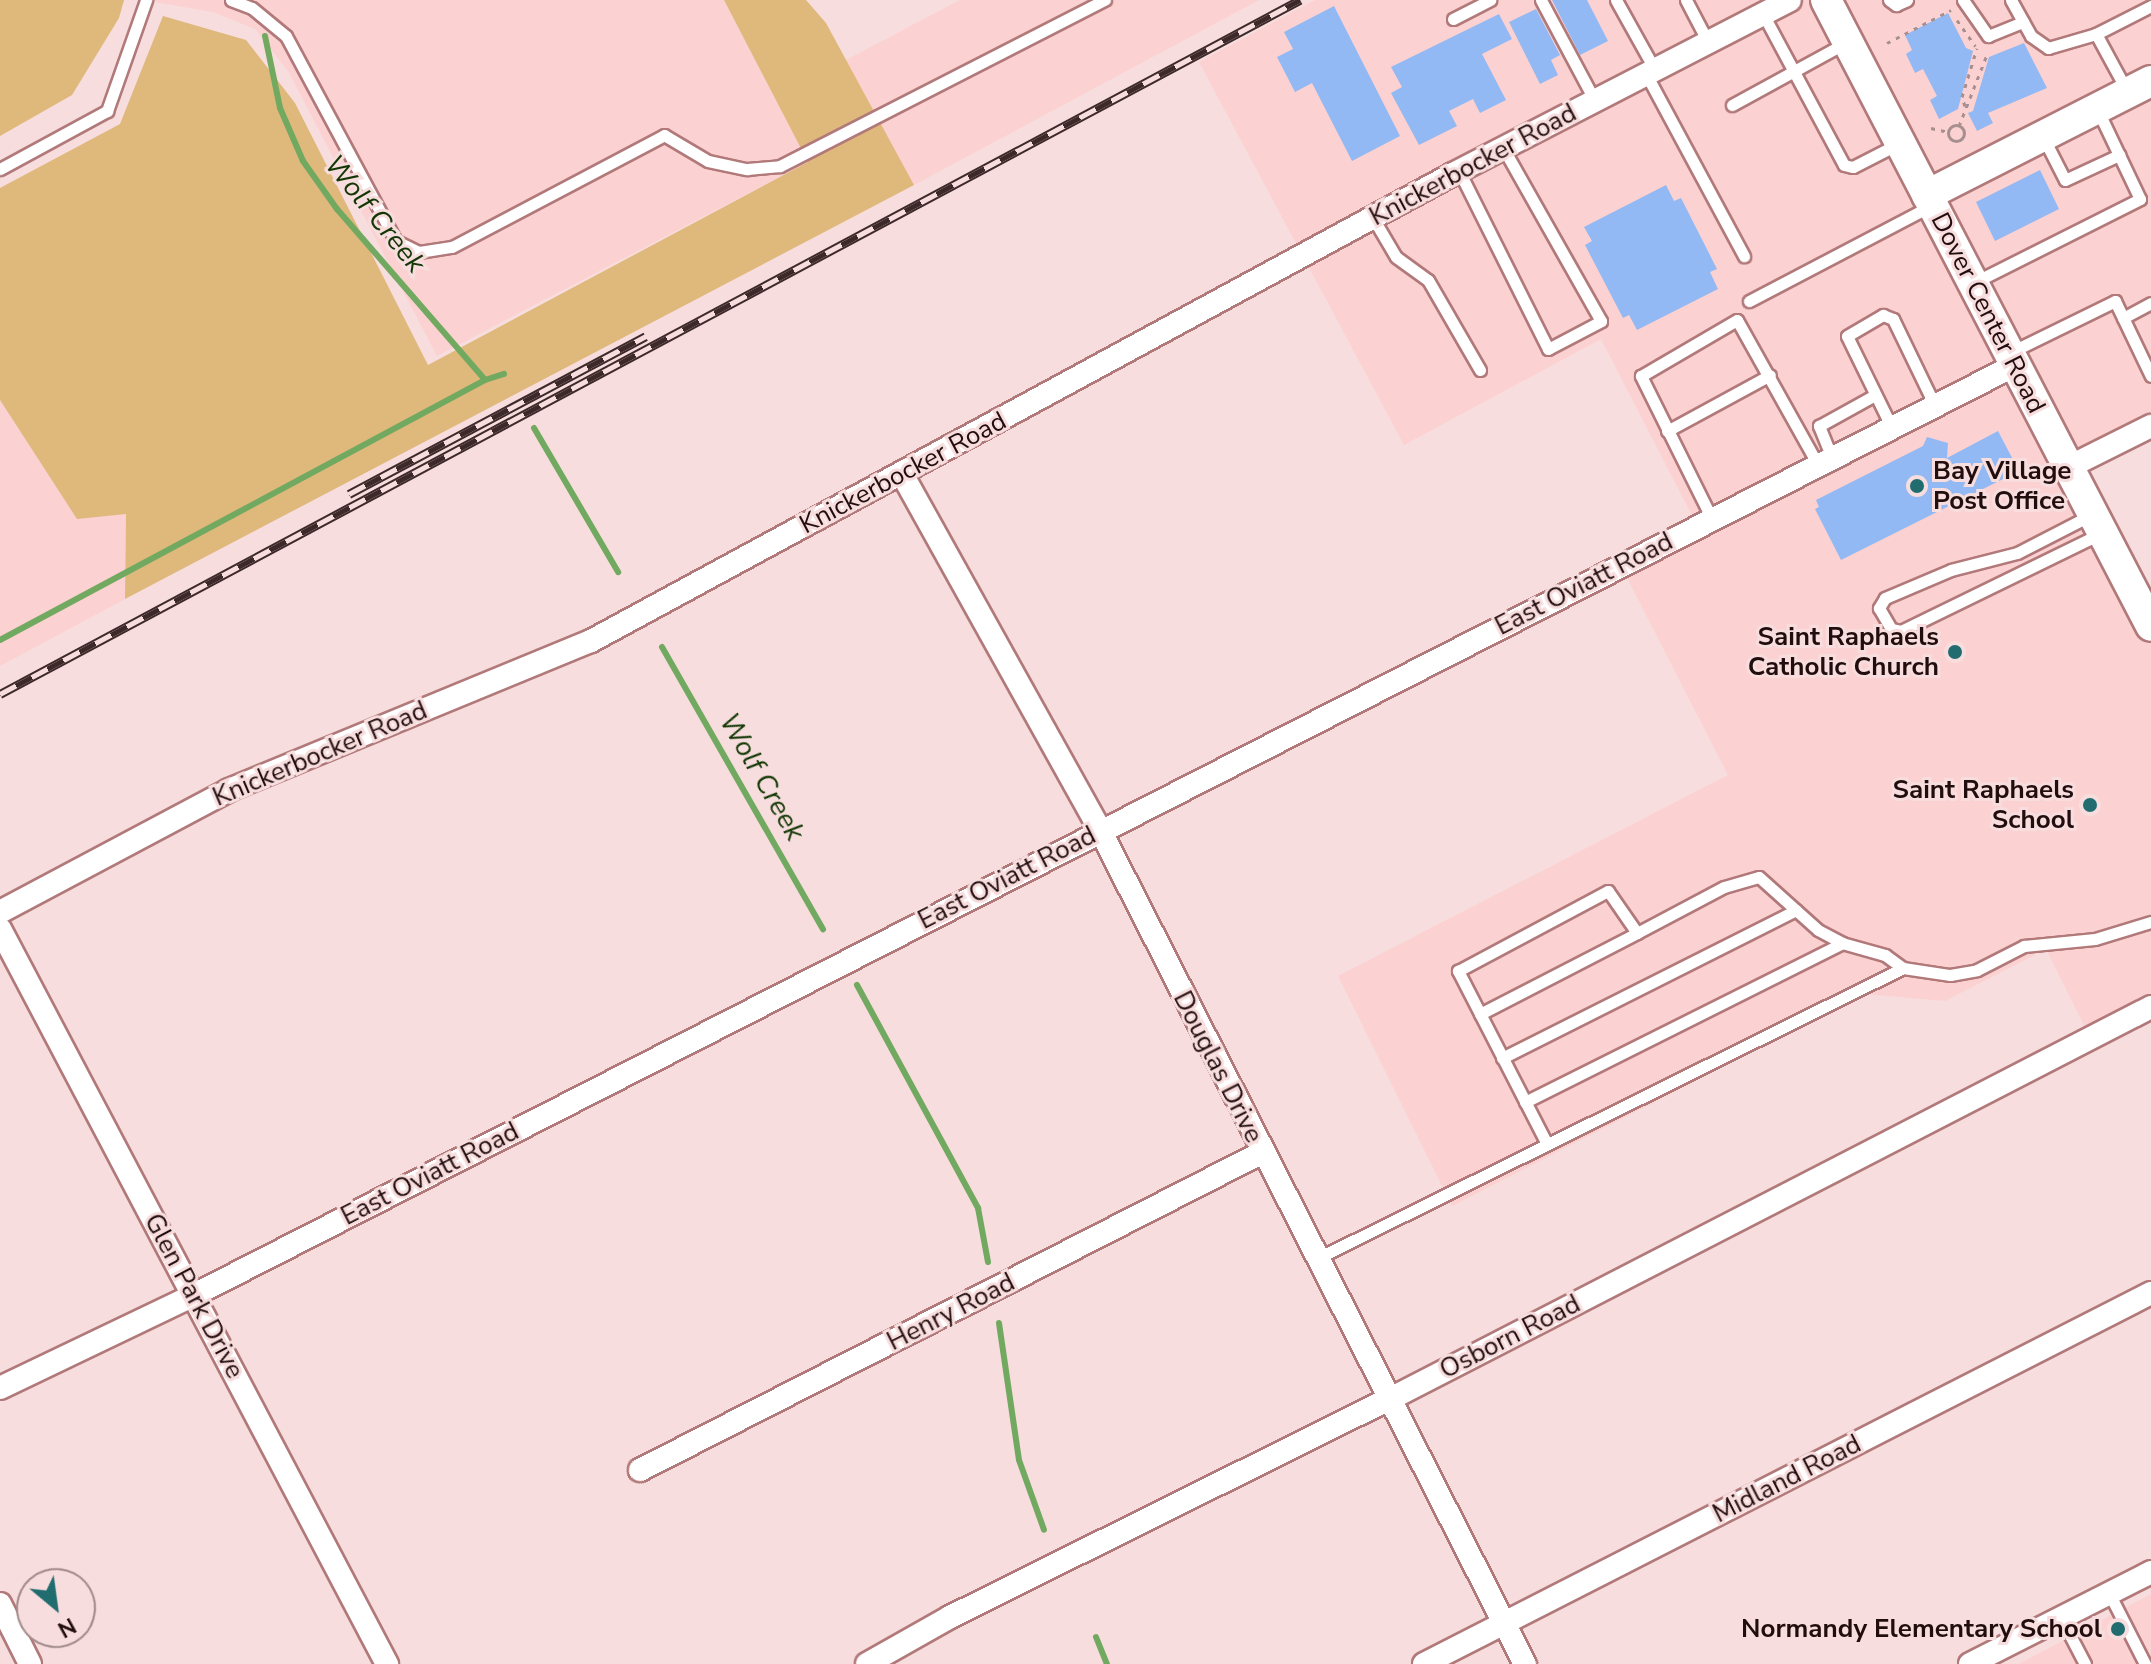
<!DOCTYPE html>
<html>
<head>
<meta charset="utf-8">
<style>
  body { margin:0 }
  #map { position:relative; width:2151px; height:1664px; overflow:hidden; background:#f7dddd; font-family:"Nunito Sans",sans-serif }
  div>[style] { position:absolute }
  .built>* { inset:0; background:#fcd1d1 }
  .green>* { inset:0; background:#dfb87c }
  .stream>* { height:6px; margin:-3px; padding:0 3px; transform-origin:3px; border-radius:3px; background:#72a960 }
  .building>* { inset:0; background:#92b9f3 }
  .path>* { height:3px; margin-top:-1.5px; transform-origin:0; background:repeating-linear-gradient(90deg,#a78f90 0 4px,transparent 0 10px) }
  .path>.ring { margin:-1.5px; padding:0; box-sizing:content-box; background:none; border:3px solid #a78f90; border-radius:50% }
  .roads { filter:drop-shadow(2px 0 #b1797a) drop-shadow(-2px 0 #b1797a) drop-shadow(0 2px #b1797a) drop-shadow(0 -2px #b1797a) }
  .lane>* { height:11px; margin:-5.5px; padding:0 5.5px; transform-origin:5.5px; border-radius:5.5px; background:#fff }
  .street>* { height:22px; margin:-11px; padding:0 11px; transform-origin:11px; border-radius:11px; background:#fff }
  .secondary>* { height:30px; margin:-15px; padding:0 15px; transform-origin:15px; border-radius:15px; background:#fff }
  .rail>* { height:9px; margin-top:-4.5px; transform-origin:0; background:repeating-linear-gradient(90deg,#f7dddd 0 18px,#3e292a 0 36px); box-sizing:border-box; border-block:2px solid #3e292a }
  .dots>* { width:22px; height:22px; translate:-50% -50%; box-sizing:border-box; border:4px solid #f7dddd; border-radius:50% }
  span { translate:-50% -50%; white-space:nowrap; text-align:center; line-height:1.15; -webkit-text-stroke:6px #f7dddd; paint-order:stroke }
  .street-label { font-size:26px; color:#220d0e }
  .poi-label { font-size:26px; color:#220d0e; font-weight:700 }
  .left { translate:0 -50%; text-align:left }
  .right { translate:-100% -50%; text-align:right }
  .water-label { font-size:28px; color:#133704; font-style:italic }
  .north { position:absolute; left:16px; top:1568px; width:80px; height:80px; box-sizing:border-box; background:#f7dddd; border:2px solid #a28a8a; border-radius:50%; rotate:151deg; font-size:22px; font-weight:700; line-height:32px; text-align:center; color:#220d0e }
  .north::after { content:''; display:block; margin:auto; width:28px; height:36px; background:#206c6f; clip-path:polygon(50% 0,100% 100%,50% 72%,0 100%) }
</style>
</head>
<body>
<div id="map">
  <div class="built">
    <div style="clip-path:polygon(143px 0,724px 0,808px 162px,437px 356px,288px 71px,255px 29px,213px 12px)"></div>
    <div style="clip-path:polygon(960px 0,1259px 0,914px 185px,846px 60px)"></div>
    <div style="clip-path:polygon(1315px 0,2151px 0,2151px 411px,2077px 450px,2151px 591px,2151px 993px,2085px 1027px,2046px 949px,1945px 1001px,1865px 994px,1452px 1206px,1338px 976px,1728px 775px,1624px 572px,1701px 533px,1601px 339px,1404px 445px,1199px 62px)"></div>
    <div style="clip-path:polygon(0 400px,77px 518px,126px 513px,125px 599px,0 666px)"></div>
    <div style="clip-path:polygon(2151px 1594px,2151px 1664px,2019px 1664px)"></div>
  </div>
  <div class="green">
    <div style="clip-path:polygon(0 0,124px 0,119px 18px,72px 95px,0 136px)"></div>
    <div style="clip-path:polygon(724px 0,806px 0,826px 23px,914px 185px,125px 599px,126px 514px,77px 519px,0 400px,0 188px,120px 124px,163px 16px,246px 40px,295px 103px,428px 365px,808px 162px)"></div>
  </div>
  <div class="stream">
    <div style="left:265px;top:36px;width:74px;rotate:78.2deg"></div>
    <div style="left:280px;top:108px;width:58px;rotate:66.5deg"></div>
    <div style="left:303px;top:161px;width:59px;rotate:54.7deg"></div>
    <div style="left:337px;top:209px;width:226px;rotate:49.1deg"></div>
    <div style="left:485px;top:380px;width:20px;rotate:-18deg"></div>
    <div style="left:534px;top:428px;width:167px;rotate:59.7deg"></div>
    <div style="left:0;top:640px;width:550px;rotate:-28.19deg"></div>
    <div style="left:662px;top:647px;width:325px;rotate:60.3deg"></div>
    <div style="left:857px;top:985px;width:254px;rotate:61.5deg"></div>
    <div style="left:978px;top:1208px;width:55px;rotate:79.5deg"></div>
    <div style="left:999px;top:1323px;width:138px;rotate:81.7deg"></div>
    <div style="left:1019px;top:1460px;width:74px;rotate:70.3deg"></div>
    <div style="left:1096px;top:1637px;width:29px;rotate:68deg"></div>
  </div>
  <div class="building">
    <div style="clip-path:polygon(1552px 0,1587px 0,1608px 41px,1580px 55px)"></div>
    <div style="clip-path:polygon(1334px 6px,1400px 136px,1352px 161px,1312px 83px,1295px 92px,1277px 57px,1293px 49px,1284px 32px)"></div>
    <div style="clip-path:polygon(1536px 9px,1560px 55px,1551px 60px,1558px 75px,1540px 84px,1509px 22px)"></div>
    <div style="clip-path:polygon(1948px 13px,1966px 48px,1973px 51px,1958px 109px,1939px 119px,1930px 100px,1937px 96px,1923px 69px,1915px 73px,1906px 54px,1912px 50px,1905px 35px)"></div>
    <div style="clip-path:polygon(1499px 14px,1512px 39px,1482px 54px,1506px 100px,1480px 113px,1473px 99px,1449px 111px,1457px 126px,1419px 145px,1391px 93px,1402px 87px,1391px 67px)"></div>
    <div style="clip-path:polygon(2024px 43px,2047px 88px,1988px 113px,1993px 123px,1977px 131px,1968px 113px,1973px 111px,1989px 57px)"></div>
    <div style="clip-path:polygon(2040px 170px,2059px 209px,1995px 241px,1976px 202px)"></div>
    <div style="clip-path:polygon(1666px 185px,1674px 201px,1681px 198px,1717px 269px,1710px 272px,1718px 289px,1637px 330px,1629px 315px,1623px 318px,1585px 245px,1592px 241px,1584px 227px)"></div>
    <div style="clip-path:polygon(1998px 431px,2019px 471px,1841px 560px,1815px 509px,1819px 507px,1816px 500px,1923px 446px,1927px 437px,1948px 443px,1947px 458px)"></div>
  </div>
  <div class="path">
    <div style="left:1957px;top:20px;width:32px;rotate:55deg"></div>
    <div style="left:1887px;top:43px;width:72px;rotate:-27.3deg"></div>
    <div style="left:1965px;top:106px;width:9px;rotate:-108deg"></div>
    <div style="left:1962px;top:97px;width:51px;rotate:-73deg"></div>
    <div class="ring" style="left:1948px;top:125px;width:13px;height:13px"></div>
    <div style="left:1959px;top:126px;width:79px;rotate:-68.6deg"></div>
    <div style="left:1931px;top:128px;width:17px;rotate:13deg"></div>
  </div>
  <div class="roads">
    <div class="lane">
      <div style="left:231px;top:0;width:22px;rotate:21deg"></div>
      <div style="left:252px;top:8px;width:44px;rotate:39.5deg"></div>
      <div style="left:286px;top:36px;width:233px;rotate:61.8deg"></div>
      <div style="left:396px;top:241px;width:25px;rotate:26deg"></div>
      <div style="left:419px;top:252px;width:33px;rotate:-9deg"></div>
      <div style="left:452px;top:247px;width:240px;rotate:-27.8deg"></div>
      <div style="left:664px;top:135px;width:51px;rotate:30.6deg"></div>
      <div style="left:708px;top:161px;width:40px;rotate:12deg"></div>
      <div style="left:747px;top:169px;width:33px;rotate:-5deg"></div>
      <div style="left:780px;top:166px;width:365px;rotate:-27.1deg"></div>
      <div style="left:1541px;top:0;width:115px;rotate:61.9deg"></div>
      <div style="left:1616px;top:0;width:80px;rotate:60.9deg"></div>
      <div style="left:1686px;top:0;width:47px;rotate:62.4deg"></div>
      <div style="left:1889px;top:0;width:9px;rotate:36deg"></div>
      <div style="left:1896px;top:5px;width:12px;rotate:-24deg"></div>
      <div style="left:1963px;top:0;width:44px;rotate:55.2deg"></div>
      <div style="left:1988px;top:36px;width:38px;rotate:-22deg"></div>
      <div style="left:2011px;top:0;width:41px;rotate:60.9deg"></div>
      <div style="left:2031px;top:36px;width:21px;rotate:35deg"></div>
      <div style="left:2048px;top:48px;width:50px;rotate:-16.3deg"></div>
      <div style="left:1763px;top:14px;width:171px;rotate:61.8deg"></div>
      <div style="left:1844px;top:165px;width:9px;rotate:13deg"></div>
      <div style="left:1853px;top:167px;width:51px;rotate:-27.1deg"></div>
      <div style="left:1453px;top:19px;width:42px;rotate:-27.2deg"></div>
      <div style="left:1646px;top:74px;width:207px;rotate:61.7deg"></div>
      <div style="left:2127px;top:91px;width:65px;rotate:-118.5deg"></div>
      <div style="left:2096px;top:34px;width:62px;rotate:-27deg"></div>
      <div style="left:1732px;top:105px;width:131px;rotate:-28.7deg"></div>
      <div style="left:2043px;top:137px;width:48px;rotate:62.9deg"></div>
      <div style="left:2065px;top:180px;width:60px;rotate:-24.8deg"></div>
      <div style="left:0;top:169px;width:122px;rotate:-28.5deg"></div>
      <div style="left:107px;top:111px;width:118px;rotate:-70.6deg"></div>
      <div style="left:1459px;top:171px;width:199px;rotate:63.4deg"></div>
      <div style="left:1548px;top:349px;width:60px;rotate:-27.8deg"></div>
      <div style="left:1601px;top:321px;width:199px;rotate:-119.5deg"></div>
      <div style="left:1373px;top:218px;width:45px;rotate:59.5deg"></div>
      <div style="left:1396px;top:257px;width:39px;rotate:36deg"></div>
      <div style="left:1428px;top:280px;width:104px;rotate:60deg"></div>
      <div style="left:1973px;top:283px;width:187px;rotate:-26.7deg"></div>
      <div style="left:2140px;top:199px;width:100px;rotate:-115.5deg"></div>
      <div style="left:1749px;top:301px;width:205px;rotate:-27.6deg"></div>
      <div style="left:2123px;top:318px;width:32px;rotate:-28deg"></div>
      <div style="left:2011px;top:352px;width:116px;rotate:-26.1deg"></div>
      <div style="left:2115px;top:301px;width:83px;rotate:64.4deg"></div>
      <div style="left:1892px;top:428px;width:102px;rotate:-116.1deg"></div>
      <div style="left:1847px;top:336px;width:42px;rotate:-30.3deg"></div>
      <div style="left:1883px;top:315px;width:11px;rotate:22deg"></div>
      <div style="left:1893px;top:319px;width:97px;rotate:64.2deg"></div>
      <div style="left:1667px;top:431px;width:117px;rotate:-28.5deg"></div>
      <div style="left:1832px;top:458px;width:35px;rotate:-112deg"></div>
      <div style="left:1819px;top:426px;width:64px;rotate:-29deg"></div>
      <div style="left:2093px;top:514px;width:85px;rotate:152.8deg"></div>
      <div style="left:2017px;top:553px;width:68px;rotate:165.6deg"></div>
      <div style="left:1951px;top:570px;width:72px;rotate:157deg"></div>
      <div style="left:1885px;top:598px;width:12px;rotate:121deg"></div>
      <div style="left:1879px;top:608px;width:24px;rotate:60deg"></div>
      <div style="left:1891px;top:629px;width:10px;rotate:11deg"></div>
      <div style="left:1901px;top:631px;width:224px;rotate:-26deg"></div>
      <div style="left:1712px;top:519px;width:160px;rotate:-116.4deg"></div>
      <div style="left:1641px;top:376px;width:111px;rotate:-30.3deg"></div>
      <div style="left:1737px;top:320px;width:166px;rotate:60.8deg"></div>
      <div style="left:1480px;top:1014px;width:177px;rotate:-27.3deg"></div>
      <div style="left:1502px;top:1058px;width:329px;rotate:-26.7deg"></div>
      <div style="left:1525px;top:1102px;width:355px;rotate:-26.6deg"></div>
      <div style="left:1547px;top:1144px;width:195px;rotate:-117.2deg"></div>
      <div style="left:1458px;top:971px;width:170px;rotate:-28.1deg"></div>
      <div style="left:1608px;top:891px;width:51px;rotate:55.4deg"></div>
      <div style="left:1637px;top:933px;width:98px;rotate:-27.9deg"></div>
      <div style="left:1724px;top:887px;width:36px;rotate:-16deg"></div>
      <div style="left:1759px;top:877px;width:79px;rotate:41.9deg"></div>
      <div style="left:1818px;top:930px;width:27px;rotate:28deg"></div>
      <div style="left:1842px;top:943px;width:45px;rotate:15.6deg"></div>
      <div style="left:1885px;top:955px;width:22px;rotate:36deg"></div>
      <div style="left:1316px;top:1259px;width:655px;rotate:-26.37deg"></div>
      <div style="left:1903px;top:968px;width:48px;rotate:8.5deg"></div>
      <div style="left:1950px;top:975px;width:27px;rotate:-10deg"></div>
      <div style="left:1977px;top:970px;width:53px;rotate:-27.1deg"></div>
      <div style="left:2024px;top:946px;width:71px;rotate:-5.6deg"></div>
      <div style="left:2095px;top:939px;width:59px;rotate:-16.9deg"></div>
      <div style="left:2109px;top:1593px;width:80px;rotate:63.1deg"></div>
      <div style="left:2061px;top:1618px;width:52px;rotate:62.4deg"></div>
    </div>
    <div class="street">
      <div style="left:2069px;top:467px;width:92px;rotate:-26.6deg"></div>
      <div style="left:902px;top:474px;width:407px;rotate:60.9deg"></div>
      <div style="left:1100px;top:830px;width:936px;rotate:63deg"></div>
      <div style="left:0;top:912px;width:259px;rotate:-28deg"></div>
      <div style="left:229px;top:790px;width:391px;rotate:-22.4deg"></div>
      <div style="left:591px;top:641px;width:980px;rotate:-28.45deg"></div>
      <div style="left:1453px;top:174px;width:379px;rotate:-27.3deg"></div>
      <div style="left:0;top:929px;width:831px;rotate:62.23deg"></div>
      <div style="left:0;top:1388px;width:215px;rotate:-25.6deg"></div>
      <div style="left:194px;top:1295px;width:2042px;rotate:-27.05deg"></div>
      <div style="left:640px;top:1470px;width:697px;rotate:-27.04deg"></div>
      <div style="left:0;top:1604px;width:67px;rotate:63.4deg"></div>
      <div style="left:867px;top:1664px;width:95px;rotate:-29.5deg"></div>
      <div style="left:950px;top:1617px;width:491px;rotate:-26.4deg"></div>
      <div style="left:1390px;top:1399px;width:856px;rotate:-27.25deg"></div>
      <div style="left:1424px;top:1664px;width:816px;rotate:-27.04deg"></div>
      <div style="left:1970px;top:1664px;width:203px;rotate:-26.9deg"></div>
    </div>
    <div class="secondary">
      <div style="left:1826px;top:0;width:705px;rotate:62.56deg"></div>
      <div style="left:1927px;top:195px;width:251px;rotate:-27deg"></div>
    </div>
  </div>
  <div class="rail">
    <div style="left:349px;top:494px;width:336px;rotate:-28deg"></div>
    <div style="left:0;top:694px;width:1474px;rotate:-28.1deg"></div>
  </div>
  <div class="dots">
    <div style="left:1917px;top:486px;background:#206c6f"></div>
    <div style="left:1955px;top:652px;background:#206c6f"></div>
    <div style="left:2090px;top:805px;background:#206c6f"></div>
    <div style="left:2118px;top:1629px;background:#206c6f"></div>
  </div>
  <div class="street-label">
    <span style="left:1473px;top:165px;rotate:-28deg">Knickerbocker Road</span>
    <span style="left:1988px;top:313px;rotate:63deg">Dover Center Road</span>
    <span style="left:903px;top:473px;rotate:-28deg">Knickerbocker Road</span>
    <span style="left:1584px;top:584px;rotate:-27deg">East Oviatt Road</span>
    <span style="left:320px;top:754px;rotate:-23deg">Knickerbocker Road</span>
    <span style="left:1007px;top:878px;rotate:-27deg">East Oviatt Road</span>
    <span style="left:1218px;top:1067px;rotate:63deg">Douglas Drive</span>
    <span style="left:430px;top:1174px;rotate:-27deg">East Oviatt Road</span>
    <span style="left:194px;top:1296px;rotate:62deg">Glen Park Drive</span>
    <span style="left:951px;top:1312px;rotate:-27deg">Henry Road</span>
    <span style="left:1510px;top:1337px;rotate:-27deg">Osborn Road</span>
    <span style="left:1787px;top:1479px;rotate:-27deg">Midland Road</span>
  </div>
  <div class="poi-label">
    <span class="left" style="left:1933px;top:486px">Bay Village<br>Post Office</span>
    <span class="right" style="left:1939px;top:652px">Saint Raphaels<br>Catholic Church</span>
    <span class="right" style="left:2074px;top:805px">Saint Raphaels<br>School</span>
    <span class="right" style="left:2102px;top:1629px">Normandy Elementary School</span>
  </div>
  <div class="water-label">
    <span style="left:375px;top:214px;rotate:51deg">Wolf Creek</span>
    <span style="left:762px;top:777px;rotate:60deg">Wolf Creek</span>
  </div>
  <div class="north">N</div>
</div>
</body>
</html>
